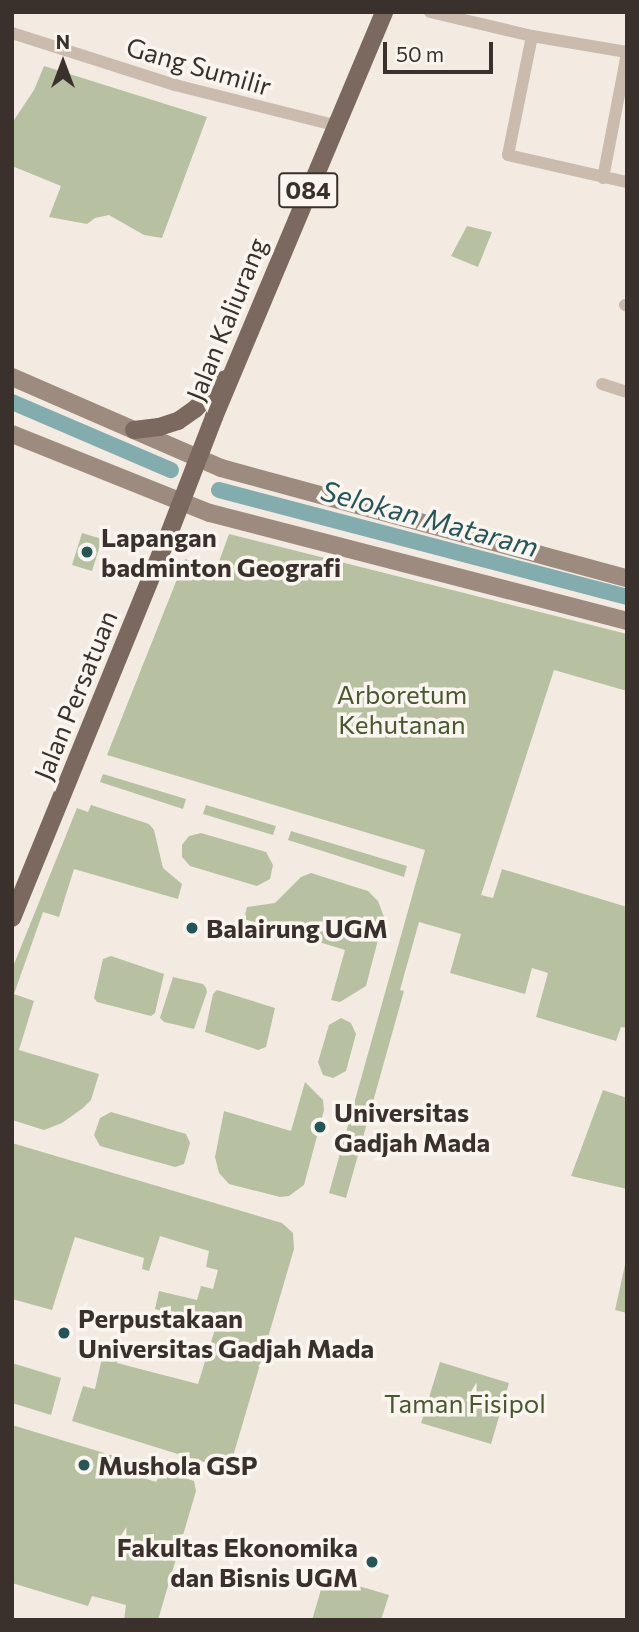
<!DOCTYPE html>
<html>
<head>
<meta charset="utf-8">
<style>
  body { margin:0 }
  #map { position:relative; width:639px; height:1632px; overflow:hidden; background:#f3ebe2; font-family:Commissioner,sans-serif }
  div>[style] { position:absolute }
  .green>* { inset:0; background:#b7c1a2 }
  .canal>* { height:16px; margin:-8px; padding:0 8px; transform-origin:8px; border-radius:8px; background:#82acae }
  .minor>* { height:12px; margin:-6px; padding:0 6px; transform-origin:6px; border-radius:6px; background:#cbbbae }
  .secondary>* { height:18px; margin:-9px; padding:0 9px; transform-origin:9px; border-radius:9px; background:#9e8b7f }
  .primary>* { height:18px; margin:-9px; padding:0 9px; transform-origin:9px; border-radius:9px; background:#7b685e }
  .dots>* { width:19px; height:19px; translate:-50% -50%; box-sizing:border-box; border:4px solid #faf5ef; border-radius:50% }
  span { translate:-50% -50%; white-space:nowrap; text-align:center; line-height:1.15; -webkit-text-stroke:7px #faf5ef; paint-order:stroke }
  .shield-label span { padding:2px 5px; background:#faf5ef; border:2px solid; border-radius:5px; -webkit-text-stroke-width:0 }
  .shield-label { font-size:24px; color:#3a302c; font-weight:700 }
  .street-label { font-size:26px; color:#3a302c }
  .poi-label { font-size:26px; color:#3a302c; font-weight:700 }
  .left { translate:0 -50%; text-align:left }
  .right { translate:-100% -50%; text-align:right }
  .park-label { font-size:26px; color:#495731 }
  .water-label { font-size:28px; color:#235559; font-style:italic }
  .frame { position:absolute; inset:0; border:14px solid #3a302c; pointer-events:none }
  .north { position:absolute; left:28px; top:28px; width:70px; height:70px; -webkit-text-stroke:5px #faf5ef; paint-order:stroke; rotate:0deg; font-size:19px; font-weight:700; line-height:28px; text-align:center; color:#3a302c }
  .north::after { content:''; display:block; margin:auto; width:24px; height:32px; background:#3a302c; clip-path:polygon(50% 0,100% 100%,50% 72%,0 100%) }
  .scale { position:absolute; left:383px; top:42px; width:110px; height:32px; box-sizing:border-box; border:4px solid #3a302c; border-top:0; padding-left:9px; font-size:21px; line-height:24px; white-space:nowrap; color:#3a302c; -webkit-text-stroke:5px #faf5ef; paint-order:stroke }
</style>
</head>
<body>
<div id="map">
  <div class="green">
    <div style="clip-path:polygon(44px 66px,207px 117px,162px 238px,144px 235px,109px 215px,95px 218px,87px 224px,49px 217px,61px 186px,12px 166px,12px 123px,34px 90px)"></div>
    <div style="clip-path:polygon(467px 226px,492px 232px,478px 267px,451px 256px)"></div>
    <div style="clip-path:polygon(82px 533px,102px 539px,92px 571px,72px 565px)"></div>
    <div style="clip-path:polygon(229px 534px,627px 634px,627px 691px,554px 670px,481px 895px,493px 898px,502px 869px,627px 907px,627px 1028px,621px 1027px,616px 1041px,536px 1017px,548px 973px,532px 968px,525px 994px,450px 973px,461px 934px,419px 922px,400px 990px,404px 991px,346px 1198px,329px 1193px,425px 850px,107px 755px,185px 559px,216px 570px)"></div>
    <div style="clip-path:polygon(103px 774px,186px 799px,183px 809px,100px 782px)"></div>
    <div style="clip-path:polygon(91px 805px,149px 824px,154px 830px,163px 868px,182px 884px,178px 899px,74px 869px,59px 917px,43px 912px,14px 994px,34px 1001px,19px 1050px,99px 1074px,91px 1100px,83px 1108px,62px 1123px,44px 1130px,12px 1120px,12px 969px,77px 808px,88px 812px)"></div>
    <div style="clip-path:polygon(206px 805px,276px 826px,273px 835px,203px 814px)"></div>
    <div style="clip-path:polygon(291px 831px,407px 866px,404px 877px,288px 840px)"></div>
    <div style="clip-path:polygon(201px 833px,266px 852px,273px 865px,270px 879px,257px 886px,190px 866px,182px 857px,182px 845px,189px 836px)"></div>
    <div style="clip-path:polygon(311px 873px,368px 891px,378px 901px,384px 917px,366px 986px,340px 1002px,331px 1000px,345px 950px,244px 919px,247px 907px,275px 903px,301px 877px)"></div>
    <div style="clip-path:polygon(111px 956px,164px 974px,155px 1013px,151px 1016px,97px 1002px,94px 998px,103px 959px)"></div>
    <div style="clip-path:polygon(173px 977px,203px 984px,206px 988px,207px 992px,194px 1029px,164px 1022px,160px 1018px)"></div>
    <div style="clip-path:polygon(217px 990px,275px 1008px,266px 1047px,258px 1050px,205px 1032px,213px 994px)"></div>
    <div style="clip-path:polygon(341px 1018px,351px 1023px,356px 1034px,346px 1071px,333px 1078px,323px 1075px,318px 1062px,329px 1025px)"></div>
    <div style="clip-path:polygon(305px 1082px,323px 1100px,324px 1110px,304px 1185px,289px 1196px,280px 1197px,229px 1184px,219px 1173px,215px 1157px,224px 1111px,291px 1131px)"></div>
    <div style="clip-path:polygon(603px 1090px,627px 1098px,627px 1189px,571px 1176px)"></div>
    <div style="clip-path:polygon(111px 1112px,186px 1134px,190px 1143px,184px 1164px,175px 1167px,100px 1146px,94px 1135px,100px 1118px)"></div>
    <div style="clip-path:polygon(12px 1143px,282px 1223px,293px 1233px,294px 1249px,229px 1470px,72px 1421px,83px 1386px,95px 1389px,104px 1349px,119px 1354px,117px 1363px,198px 1384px,216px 1326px,155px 1309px,159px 1291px,197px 1300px,201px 1286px,213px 1289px,218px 1270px,206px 1267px,209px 1251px,160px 1236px,149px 1271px,142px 1269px,144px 1258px,75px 1237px,52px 1310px,12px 1299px)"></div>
    <div style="clip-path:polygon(627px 1256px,627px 1313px,615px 1310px)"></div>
    <div style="clip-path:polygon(440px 1362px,509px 1383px,491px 1444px,421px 1423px)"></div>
    <div style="clip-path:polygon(12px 1363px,61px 1378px,51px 1415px,12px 1403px)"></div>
    <div style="clip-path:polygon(12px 1425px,124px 1459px,127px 1463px,125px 1472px,128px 1473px,156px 1482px,163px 1471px,194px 1481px,196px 1491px,158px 1620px,124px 1620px,126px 1605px,92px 1596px,88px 1606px,12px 1583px)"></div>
    <div style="clip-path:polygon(325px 1576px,389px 1595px,381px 1620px,312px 1620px)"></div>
  </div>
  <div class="canal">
    <div style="left:12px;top:402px;width:173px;rotate:23.2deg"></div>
    <div style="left:219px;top:490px;width:422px;rotate:14.7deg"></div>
  </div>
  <div class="minor">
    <div style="left:430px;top:12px;width:105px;rotate:13.2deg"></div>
    <div style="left:532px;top:36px;width:96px;rotate:9.6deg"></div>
    <div style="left:12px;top:33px;width:171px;rotate:17.7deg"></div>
    <div style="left:175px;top:85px;width:164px;rotate:14.1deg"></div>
    <div style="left:532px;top:36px;width:121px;rotate:101.4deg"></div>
    <div style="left:508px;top:155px;width:122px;rotate:12.8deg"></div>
    <div style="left:603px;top:178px;width:127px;rotate:-79.1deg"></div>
    <div style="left:625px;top:305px;width:2px;rotate:27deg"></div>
    <div style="left:602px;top:384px;width:26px;rotate:18deg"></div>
  </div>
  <div class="secondary">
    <div style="left:12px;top:377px;width:228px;rotate:23.5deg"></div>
    <div style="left:221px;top:468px;width:421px;rotate:15.2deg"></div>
    <div style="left:12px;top:434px;width:213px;rotate:21.8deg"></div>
    <div style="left:210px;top:513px;width:431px;rotate:14.5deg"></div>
  </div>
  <div class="primary">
    <div style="left:134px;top:430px;width:25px;rotate:-7deg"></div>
    <div style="left:159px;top:427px;width:20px;rotate:-18deg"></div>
    <div style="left:178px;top:421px;width:21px;rotate:-35deg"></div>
    <div style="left:195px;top:409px;width:42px;rotate:-45deg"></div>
    <div style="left:12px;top:918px;width:409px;rotate:-67.8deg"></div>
    <div style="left:167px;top:539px;width:131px;rotate:-68.9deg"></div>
    <div style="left:214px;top:417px;width:439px;rotate:-67.2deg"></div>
  </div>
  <div class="dots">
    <div style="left:87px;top:552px;background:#235559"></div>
    <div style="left:192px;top:928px;background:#235559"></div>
    <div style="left:320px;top:1127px;background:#235559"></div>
    <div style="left:64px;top:1333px;background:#235559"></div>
    <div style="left:84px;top:1465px;background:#235559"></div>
    <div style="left:372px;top:1562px;background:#235559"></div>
  </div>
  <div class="shield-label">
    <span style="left:308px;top:190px">084</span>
  </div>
  <div class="street-label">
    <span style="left:199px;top:66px;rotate:16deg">Gang Sumilir</span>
    <span style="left:226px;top:319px;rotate:-68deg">Jalan Kaliurang</span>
    <span style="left:75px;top:695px;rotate:-68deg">Jalan Persatuan</span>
  </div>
  <div class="poi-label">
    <span class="left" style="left:101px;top:552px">Lapangan<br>badminton Geografi</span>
    <span class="left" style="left:206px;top:928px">Balairung UGM</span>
    <span class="left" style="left:334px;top:1127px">Universitas<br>Gadjah Mada</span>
    <span class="left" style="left:78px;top:1333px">Perpustakaan<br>Universitas Gadjah Mada</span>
    <span class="left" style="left:98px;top:1465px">Mushola GSP</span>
    <span class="right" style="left:358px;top:1562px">Fakultas Ekonomika<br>dan Bisnis UGM</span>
  </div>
  <div class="park-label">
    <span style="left:402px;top:709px">Arboretum<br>Kehutanan</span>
    <span style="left:465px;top:1403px">Taman Fisipol</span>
  </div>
  <div class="water-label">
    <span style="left:430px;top:518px;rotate:15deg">Selokan Mataram</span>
  </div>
  <div class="frame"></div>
  <div class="north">N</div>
  <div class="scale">50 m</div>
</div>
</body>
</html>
